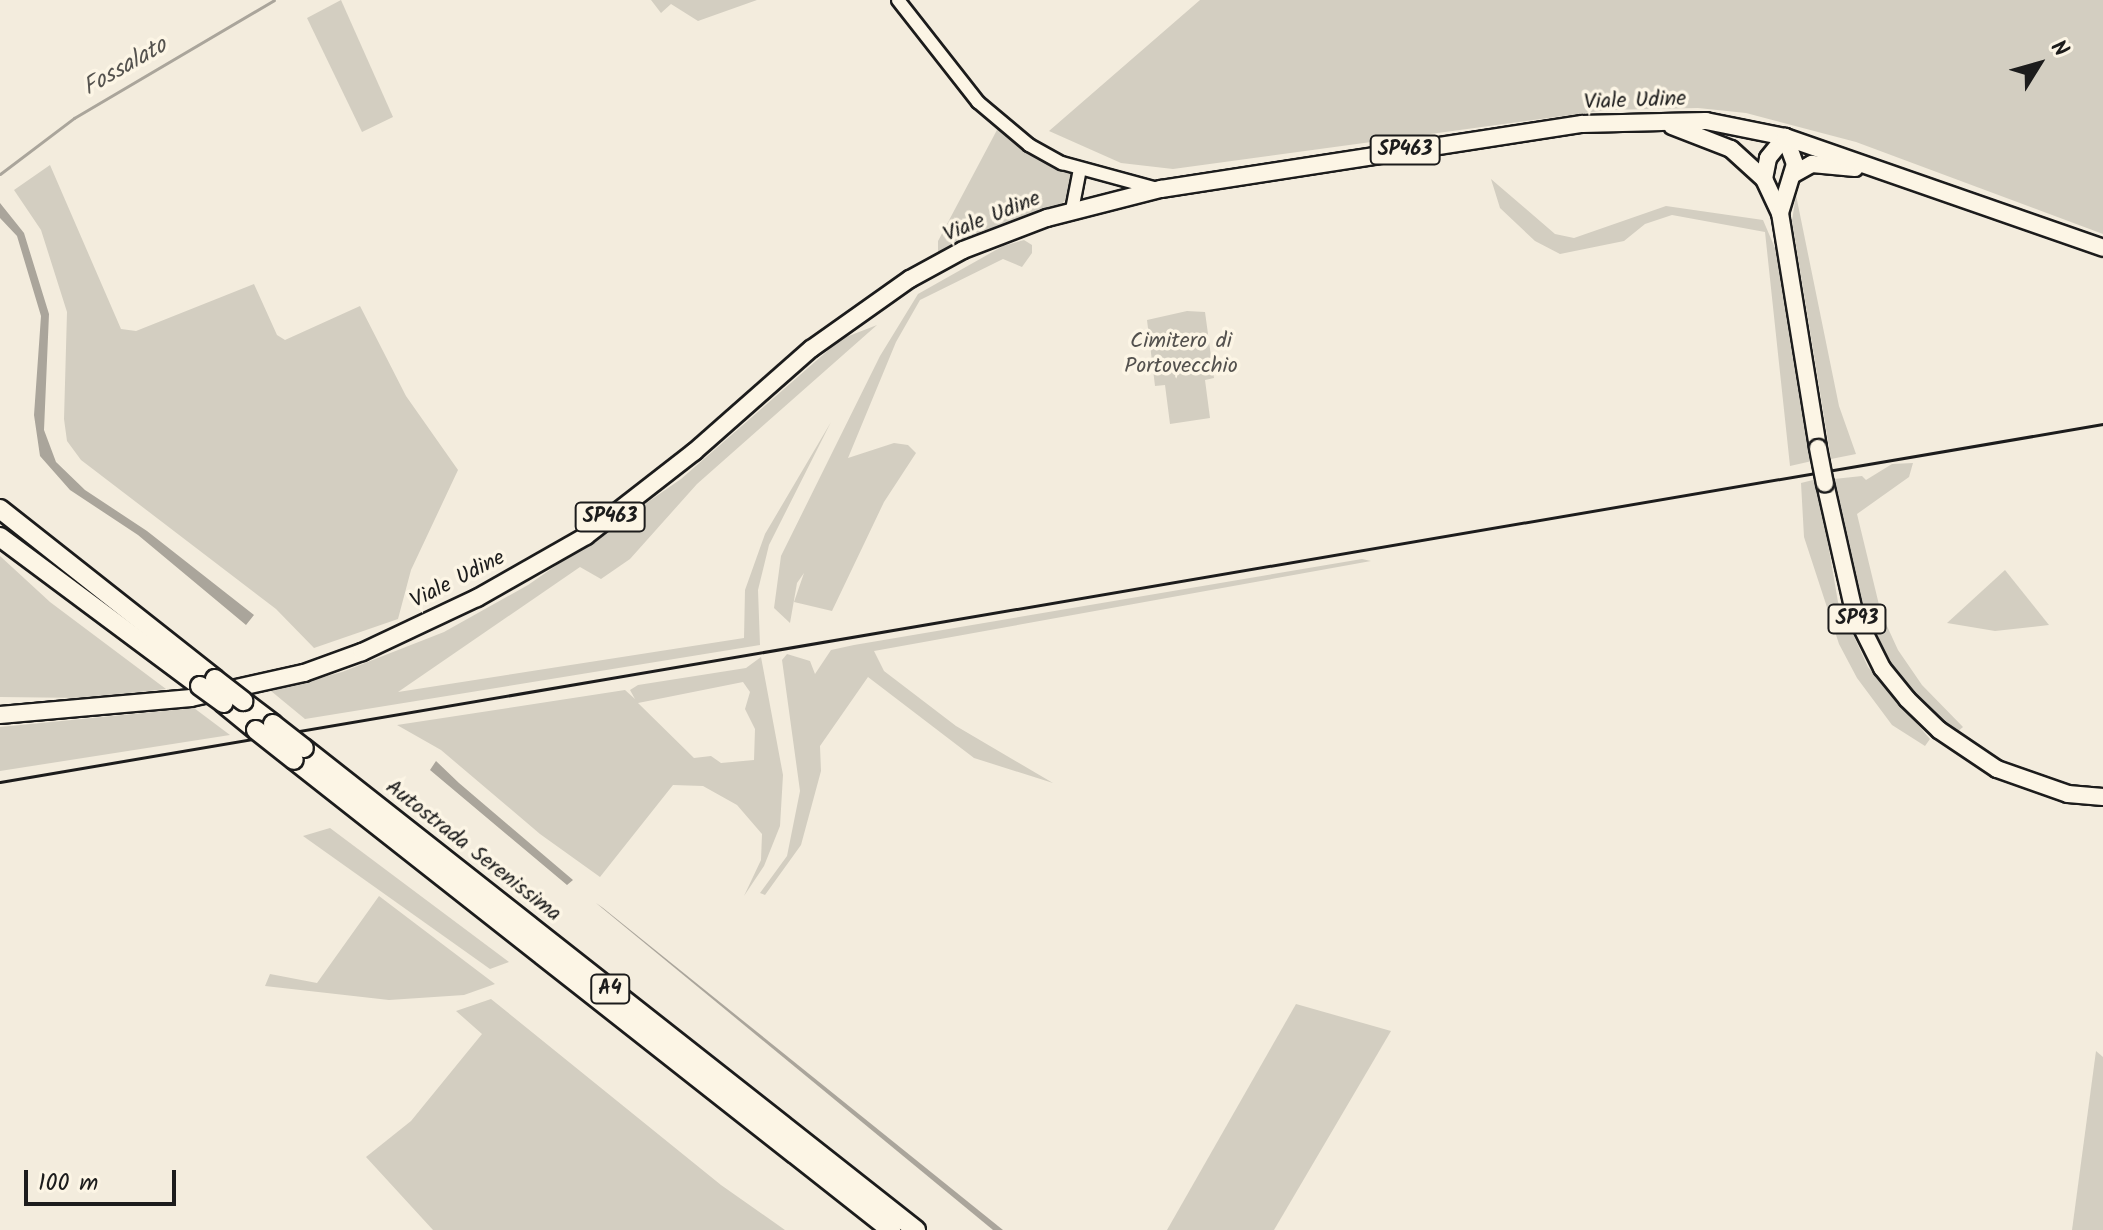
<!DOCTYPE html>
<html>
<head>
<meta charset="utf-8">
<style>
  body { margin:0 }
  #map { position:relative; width:2103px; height:1230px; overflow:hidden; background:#f3ecdd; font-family:Kalam,sans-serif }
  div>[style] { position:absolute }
  .green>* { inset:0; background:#d3cec1 }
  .water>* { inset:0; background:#aaa59b }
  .stream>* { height:3px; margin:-1.5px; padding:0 1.5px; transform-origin:1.5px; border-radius:1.5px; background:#aaa59b }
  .roads { filter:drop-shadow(2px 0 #1c1c1c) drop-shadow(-2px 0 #1c1c1c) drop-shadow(0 2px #1c1c1c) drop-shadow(0 -2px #1c1c1c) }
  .minor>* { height:12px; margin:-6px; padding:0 6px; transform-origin:6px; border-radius:6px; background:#fcf5e5 }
  .major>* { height:16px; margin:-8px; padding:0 8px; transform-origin:8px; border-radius:8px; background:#fcf5e5 }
  .highway>* { height:18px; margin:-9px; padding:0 9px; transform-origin:9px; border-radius:9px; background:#fcf5e5 }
  .rail>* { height:3px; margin:-1.5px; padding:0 1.5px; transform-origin:1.5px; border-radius:1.5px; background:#1c1c1c }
  .bridges { filter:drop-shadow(2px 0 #1c1c1c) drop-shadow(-2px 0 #1c1c1c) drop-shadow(0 2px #1c1c1c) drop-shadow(0 -2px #1c1c1c) }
  .major-bridge>* { height:16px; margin:-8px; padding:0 8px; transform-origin:8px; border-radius:8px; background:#fcf5e5 }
  .highway-bridge>* { height:18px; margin:-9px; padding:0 9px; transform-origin:9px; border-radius:9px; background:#fcf5e5 }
  span { translate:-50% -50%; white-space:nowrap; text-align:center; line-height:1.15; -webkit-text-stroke:7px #fcf5e5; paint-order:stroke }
  .shield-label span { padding:2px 6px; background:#fcf5e5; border:2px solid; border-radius:6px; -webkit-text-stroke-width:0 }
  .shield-label { font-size:20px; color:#1c1c1c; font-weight:700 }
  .street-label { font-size:22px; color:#1c1c1c }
  .park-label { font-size:22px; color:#53514e }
  .water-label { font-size:24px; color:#55534f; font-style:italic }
  .north { position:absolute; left:1999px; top:24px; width:80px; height:80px; -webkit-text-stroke:6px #fcf5e5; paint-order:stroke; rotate:53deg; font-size:22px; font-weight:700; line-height:32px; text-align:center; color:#1c1c1c }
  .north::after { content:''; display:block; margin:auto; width:28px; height:36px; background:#1c1c1c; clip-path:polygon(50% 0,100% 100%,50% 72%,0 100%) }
  .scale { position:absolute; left:24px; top:1170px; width:152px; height:36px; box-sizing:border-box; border:4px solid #1c1c1c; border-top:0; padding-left:10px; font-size:24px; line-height:28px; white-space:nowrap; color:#1c1c1c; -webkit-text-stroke:6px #fcf5e5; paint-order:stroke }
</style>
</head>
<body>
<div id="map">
  <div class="green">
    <div style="clip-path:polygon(341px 0,393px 117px,362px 132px,307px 18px)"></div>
    <div style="clip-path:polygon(651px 0,757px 0,698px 21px,671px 4px,661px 13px)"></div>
    <div style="clip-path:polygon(1200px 0,2103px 0,2103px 234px,1856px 142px,1746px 113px,1698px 108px,1607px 110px,1173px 169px,1121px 163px,1049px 131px)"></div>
    <div style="clip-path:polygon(998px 128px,1070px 172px,1073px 193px,1058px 207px,938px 252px,938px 241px)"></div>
    <div style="clip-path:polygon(50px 165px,121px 329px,136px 331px,254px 284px,277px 335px,285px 340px,360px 306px,406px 396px,458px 470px,411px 570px,398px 619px,314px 648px,276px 609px,81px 460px,67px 441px,64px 419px,67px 312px,41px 230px,14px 190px)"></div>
    <div style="clip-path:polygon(1491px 179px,1555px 234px,1574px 238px,1666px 206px,1763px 220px,1778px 255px,1812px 461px,1790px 466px,1765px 232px,1672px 215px,1645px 224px,1624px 241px,1560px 254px,1535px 241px,1500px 208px)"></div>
    <div style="clip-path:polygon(1796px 195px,1839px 406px,1856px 454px,1831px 459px,1792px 221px)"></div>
    <div style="clip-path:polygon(1024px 240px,1032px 245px,1032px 253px,1022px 267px,1003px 259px,920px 300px,896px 342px,848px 458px,894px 443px,908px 445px,916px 453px,884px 502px,832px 611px,794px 602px,804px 573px,797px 583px,790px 623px,774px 608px,781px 556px,880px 356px,918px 294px,1003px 246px)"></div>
    <div style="clip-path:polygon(1187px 311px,1205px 312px,1214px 378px,1205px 380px,1210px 418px,1170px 424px,1165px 385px,1155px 386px,1147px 320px)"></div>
    <div style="clip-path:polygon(877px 325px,697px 484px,630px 559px,601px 579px,580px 567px,398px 692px,744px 638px,745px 590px,765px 534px,831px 422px,769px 545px,758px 590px,760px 645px,305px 719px,271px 691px,342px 672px,444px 632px,528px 585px,681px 479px,841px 339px)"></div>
    <div style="clip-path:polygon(1913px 463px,1909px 477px,1857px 514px,1881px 613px,1898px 650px,1922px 685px,1963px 727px,1956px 733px,1908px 689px,1880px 651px,1861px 612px,1845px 556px,1834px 479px,1862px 476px,1866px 480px,1892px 464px)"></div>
    <div style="clip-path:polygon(1817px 479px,1838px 602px,1868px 667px,1930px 739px,1925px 746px,1892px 725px,1857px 678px,1839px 644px,1804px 537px,1801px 483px)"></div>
    <div style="clip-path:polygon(0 556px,50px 602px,166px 689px,86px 698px,0 697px)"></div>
    <div style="clip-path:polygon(1362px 559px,1371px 561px,874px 651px,884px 671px,956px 726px,1053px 783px,974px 758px,868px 677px,820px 746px,821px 771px,801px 845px,765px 895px,760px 893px,787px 856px,800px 791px,782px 660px,787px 654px,810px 661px,815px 674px,831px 650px,854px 645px)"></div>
    <div style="clip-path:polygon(2005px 570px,2049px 625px,1995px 631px,1947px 623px)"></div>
    <div style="clip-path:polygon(evenodd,761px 657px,783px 775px,780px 826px,764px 866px,744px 896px,761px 860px,762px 834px,737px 805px,703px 786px,673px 785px,600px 877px,540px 834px,441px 750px,397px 725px,625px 690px,635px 699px,630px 690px,638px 685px,746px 668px,761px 657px,743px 682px,750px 692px,745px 709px,755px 729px,754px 760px,721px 763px,711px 756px,694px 758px,638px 703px,743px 682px)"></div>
    <div style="clip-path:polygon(194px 708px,230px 735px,0 771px,0 727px)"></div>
    <div style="clip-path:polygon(330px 828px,509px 962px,490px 969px,303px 836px)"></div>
    <div style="clip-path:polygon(379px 896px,495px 984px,464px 995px,389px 1000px,265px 986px,270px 974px,317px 983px)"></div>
    <div style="clip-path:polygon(491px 999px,721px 1185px,785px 1230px,433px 1230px,366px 1157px,411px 1121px,482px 1034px,456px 1011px)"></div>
    <div style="clip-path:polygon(1296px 1004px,1391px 1031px,1274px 1230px,1167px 1230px)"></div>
    <div style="clip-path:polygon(2096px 1051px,2103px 1057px,2103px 1230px,2072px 1230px)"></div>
  </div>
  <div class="water">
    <div style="clip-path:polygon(0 203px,24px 233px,49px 314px,44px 430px,56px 462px,85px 490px,147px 531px,254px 615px,246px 625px,138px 535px,70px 490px,40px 456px,34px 415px,41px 316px,17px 236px,0 218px)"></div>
    <div style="clip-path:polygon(436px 761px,459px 783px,573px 880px,567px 885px,430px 770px)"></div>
    <div style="clip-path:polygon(596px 903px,603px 908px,1003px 1230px,993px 1230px)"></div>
  </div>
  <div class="stream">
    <div style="left:0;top:174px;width:93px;rotate:-37.1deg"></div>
    <div style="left:74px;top:118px;width:232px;rotate:-30.5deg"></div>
  </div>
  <div class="roads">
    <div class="minor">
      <div style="left:898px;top:0;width:130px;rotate:51.9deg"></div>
      <div style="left:978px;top:102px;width:67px;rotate:40.1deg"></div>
      <div style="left:1029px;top:145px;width:38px;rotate:29deg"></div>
      <div style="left:1062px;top:163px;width:99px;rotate:15.2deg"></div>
      <div style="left:1072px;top:210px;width:42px;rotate:-79deg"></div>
    </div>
    <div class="major">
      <div style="left:1672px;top:126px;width:63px;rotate:21.3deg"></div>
      <div style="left:1731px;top:149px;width:45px;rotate:42.3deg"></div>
      <div style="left:1764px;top:179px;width:38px;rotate:65deg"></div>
      <div style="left:1780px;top:213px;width:238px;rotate:80.8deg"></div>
      <div style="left:1792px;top:175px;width:23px;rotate:-29deg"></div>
      <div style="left:1812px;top:164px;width:43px;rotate:5.3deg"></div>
      <div style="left:1764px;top:179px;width:21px;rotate:-79deg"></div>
      <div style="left:1768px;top:158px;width:27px;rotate:-51deg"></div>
      <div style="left:1780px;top:213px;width:51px;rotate:-73deg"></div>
      <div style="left:1795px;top:164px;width:29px;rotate:-110deg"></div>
      <div style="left:1825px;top:483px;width:132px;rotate:77.3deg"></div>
      <div style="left:1854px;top:612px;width:63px;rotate:63.4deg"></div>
      <div style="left:1882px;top:668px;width:40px;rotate:51deg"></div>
      <div style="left:1907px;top:699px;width:45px;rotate:44.1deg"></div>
      <div style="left:1939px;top:730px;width:70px;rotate:33.9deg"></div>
      <div style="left:1997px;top:769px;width:75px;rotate:19.4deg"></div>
      <div style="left:2068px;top:794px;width:35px;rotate:5deg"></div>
      <div style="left:0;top:715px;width:192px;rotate:-5.1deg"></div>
      <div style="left:191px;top:698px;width:116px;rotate:-12.5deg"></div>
      <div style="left:304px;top:673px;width:62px;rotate:-19.9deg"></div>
      <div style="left:362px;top:652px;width:127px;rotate:-25.2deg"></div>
      <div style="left:477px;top:598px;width:125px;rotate:-29.6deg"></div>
      <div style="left:586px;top:536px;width:137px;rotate:-37.9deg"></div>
      <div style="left:694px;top:452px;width:156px;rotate:-41.4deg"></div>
      <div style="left:811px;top:349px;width:121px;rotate:-35.3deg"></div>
      <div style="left:910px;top:279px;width:60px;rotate:-28.7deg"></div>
      <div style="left:963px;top:250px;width:90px;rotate:-20.9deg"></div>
      <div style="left:1047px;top:218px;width:118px;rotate:-14.3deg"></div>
      <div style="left:1161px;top:189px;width:426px;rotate:-8.8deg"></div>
      <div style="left:1582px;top:124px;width:124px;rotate:-1.4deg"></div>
      <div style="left:1706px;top:121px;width:81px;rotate:11.4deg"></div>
      <div style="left:1785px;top:137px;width:337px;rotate:19.2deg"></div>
    </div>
    <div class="highway">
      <div style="left:0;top:509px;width:274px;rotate:38.3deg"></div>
      <div style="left:0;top:537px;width:249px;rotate:36.7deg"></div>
      <div style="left:243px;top:701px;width:38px;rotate:37deg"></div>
      <div style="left:223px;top:703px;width:43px;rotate:39.3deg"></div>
      <div style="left:304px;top:748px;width:779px;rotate:38.22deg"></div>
      <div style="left:294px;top:760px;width:760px;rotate:38.21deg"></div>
    </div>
  </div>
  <div class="rail">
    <div style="left:0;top:782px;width:2133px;rotate:-9.66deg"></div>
  </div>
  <div class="bridges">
    <div class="major-bridge">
      <div style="left:1818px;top:448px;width:36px;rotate:79deg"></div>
    </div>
    <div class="highway-bridge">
      <div style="left:215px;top:679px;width:36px;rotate:38deg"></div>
      <div style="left:200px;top:686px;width:29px;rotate:36deg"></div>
      <div style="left:273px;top:724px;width:39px;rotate:38deg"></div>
      <div style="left:256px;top:730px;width:48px;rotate:38.3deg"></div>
    </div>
  </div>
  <div class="shield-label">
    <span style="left:1405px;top:150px">SP463</span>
    <span style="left:610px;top:517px">SP463</span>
    <span style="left:1857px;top:619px">SP93</span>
    <span style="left:610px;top:989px">A4</span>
  </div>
  <div class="street-label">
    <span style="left:1635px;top:101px;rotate:-2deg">Viale Udine</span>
    <span style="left:992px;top:217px;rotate:-22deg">Viale Udine</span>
    <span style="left:458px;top:580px;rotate:-27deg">Viale Udine</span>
    <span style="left:473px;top:851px;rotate:38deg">Autostrada Serenissima</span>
  </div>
  <div class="park-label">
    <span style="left:1181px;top:354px">Cimitero di<br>Portovecchio</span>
  </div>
  <div class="water-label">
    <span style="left:125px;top:67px;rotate:-30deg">Fossalato</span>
  </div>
  <div class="north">N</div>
  <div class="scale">100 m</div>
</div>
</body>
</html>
